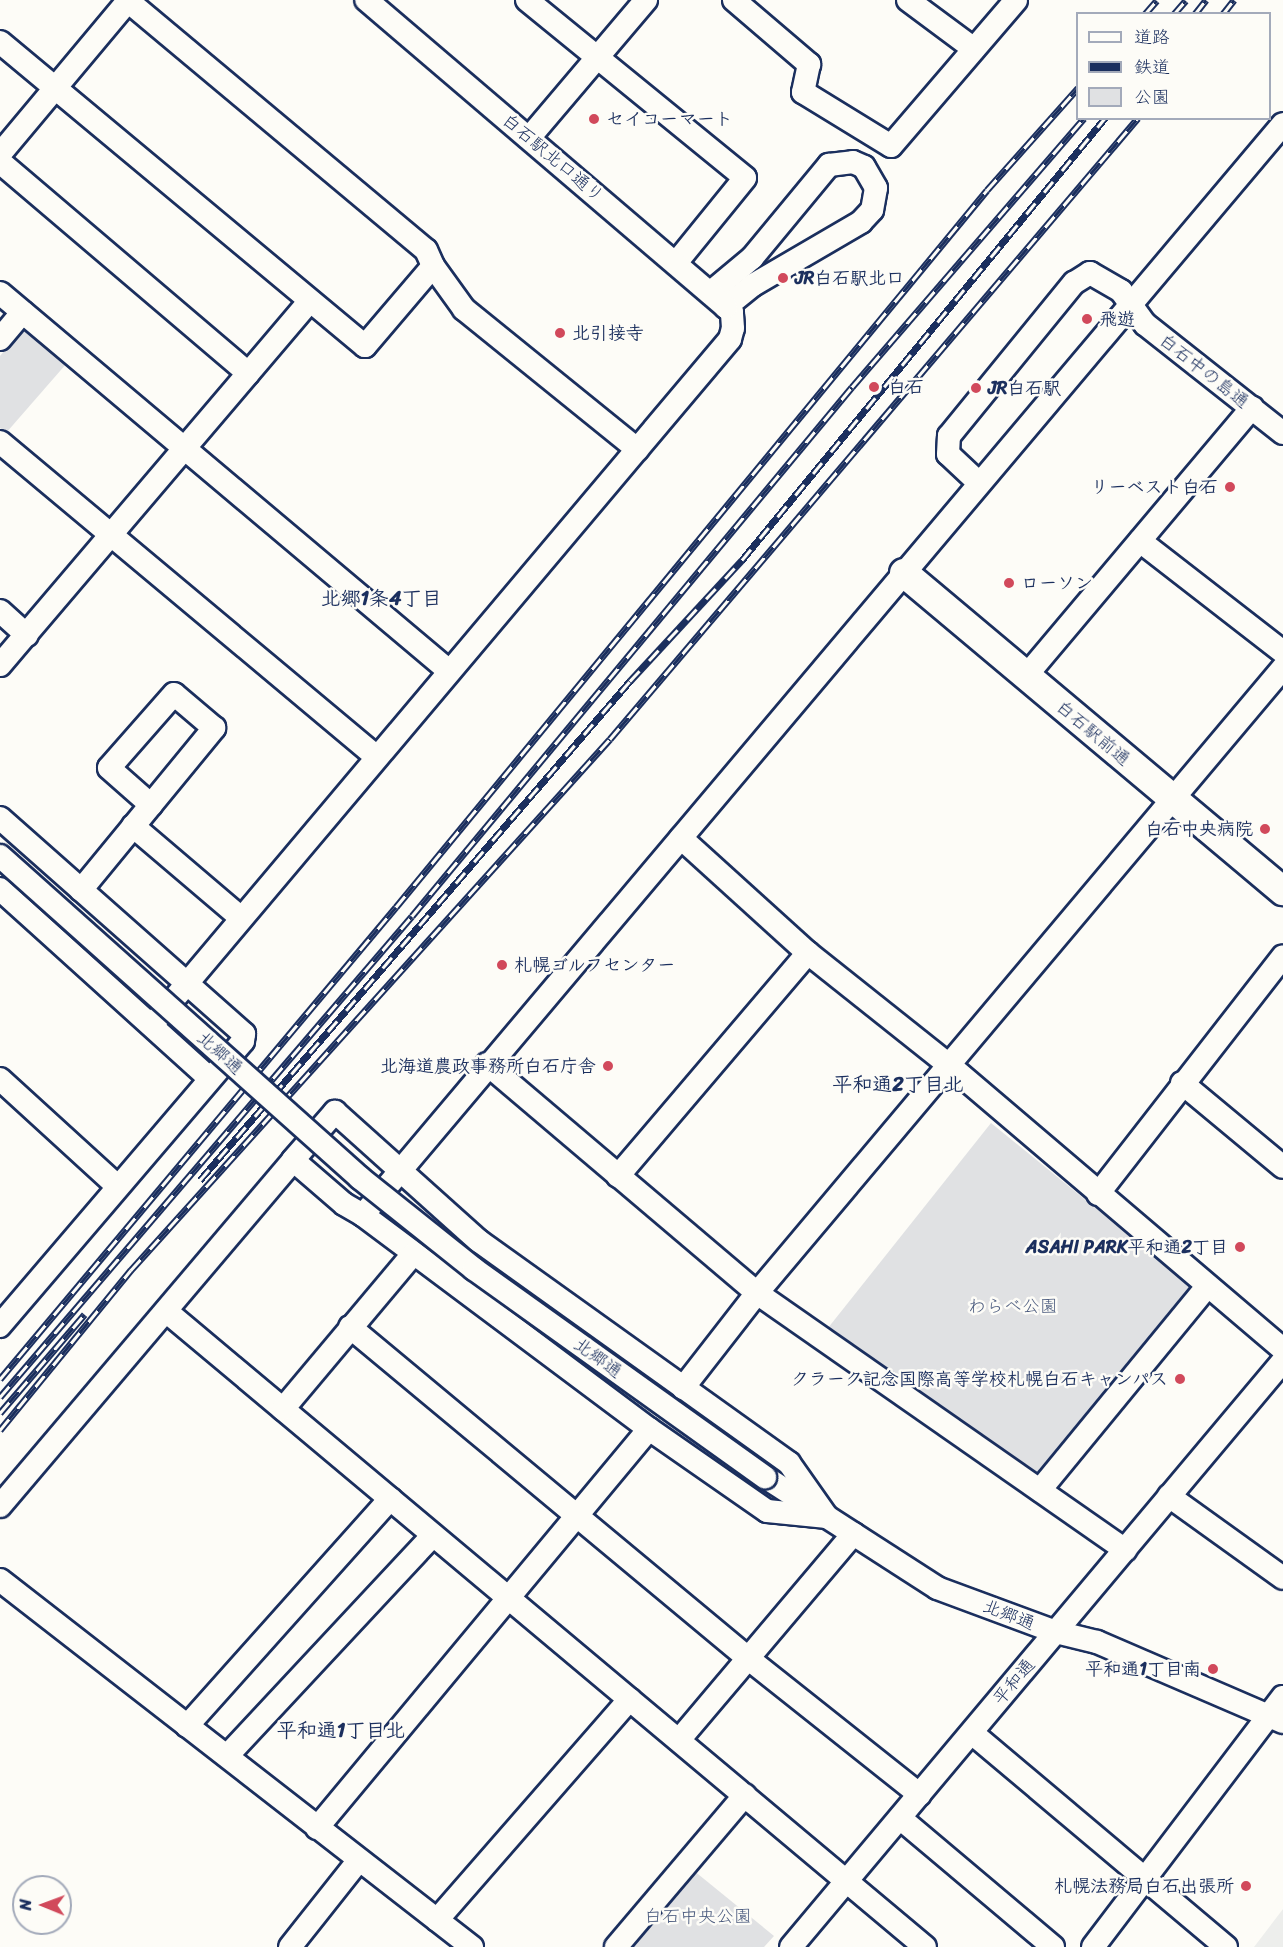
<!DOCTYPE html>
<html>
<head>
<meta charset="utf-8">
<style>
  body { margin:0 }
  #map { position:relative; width:1283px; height:1947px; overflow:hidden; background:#fdfcf7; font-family:Sriracha,"Klee One",sans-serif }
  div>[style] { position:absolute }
  .built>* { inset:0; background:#edeeec }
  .green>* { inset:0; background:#e0e1e3 }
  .roads { filter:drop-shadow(2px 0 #1b2f5e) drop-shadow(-2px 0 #1b2f5e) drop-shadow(0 2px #1b2f5e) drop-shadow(0 -2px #1b2f5e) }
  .minor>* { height:22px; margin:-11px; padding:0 11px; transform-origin:11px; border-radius:11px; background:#fdfcf7 }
  .major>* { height:28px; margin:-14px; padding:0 14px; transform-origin:14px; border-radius:14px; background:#fdfcf7 }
  .rail>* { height:7px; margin-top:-3.5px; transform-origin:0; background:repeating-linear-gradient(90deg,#fdfcf7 0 14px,#1b2f5e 0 28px); box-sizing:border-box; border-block:2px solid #1b2f5e }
  .bridges { filter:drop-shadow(2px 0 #1b2f5e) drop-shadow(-2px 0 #1b2f5e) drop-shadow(0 2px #1b2f5e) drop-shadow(0 -2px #1b2f5e) }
  .minor-bridge>* { height:22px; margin:-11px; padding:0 11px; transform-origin:11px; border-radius:11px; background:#fdfcf7 }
  .dots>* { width:16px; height:16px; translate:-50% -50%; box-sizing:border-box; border:3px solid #fdfcf7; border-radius:50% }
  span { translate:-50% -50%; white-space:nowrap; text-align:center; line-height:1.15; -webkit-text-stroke:5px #fdfcf7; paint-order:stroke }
  .poi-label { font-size:18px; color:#1b2f5e; font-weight:700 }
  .left { translate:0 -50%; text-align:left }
  .right { translate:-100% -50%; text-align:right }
  .street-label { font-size:18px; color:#1b2f5e }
  .park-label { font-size:18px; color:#4c5c7f }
  .neighbourhood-label { font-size:20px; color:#1b2f5e; font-weight:700 }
  .legend { position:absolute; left:1076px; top:12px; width:195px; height:108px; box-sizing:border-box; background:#fdfcf7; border:2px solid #a3aaba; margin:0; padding:8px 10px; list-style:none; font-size:18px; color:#1b2f5e }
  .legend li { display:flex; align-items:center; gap:12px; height:30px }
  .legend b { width:30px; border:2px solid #a3aaba }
  .north { position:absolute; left:12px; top:1875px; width:60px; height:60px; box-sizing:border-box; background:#fdfcf7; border:2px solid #a3aaba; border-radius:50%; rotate:271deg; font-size:16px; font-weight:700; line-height:24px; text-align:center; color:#1b2f5e }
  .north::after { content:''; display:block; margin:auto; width:21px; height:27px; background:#d1495b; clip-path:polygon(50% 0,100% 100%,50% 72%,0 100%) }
</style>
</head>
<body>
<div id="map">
  <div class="built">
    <div style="clip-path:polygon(1283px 1909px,1283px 1947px,1254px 1947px)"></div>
  </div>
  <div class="green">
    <div style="clip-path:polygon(30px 331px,67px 363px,6px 433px,0 428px,0 356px,20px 332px)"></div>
    <div style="clip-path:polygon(991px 1123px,1195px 1289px,1041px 1474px,1032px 1473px,824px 1333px)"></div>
    <div style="clip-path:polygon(693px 1870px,774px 1936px,764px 1947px,630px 1947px)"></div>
  </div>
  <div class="roads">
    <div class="minor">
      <div style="left:527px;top:0;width:281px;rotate:39.2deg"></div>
      <div style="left:745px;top:178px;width:109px;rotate:129.1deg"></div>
      <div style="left:734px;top:0;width:99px;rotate:40.5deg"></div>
      <div style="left:809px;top:64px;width:29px;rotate:102deg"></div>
      <div style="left:803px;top:92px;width:103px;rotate:31.5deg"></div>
      <div style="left:891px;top:146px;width:192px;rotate:-49.4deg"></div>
      <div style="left:908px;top:0;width:82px;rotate:36.6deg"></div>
      <div style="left:0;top:42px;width:475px;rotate:39.8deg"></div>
      <div style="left:365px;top:346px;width:105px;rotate:-49.6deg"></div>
      <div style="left:433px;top:266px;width:53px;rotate:54.2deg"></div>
      <div style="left:464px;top:309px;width:223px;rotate:39deg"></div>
      <div style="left:529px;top:138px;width:181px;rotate:-49.7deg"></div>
      <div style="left:0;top:154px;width:199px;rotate:-50.1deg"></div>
      <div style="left:128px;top:1px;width:388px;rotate:39.9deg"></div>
      <div style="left:426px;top:250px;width:17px;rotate:66deg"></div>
      <div style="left:0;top:162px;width:326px;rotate:40.4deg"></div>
      <div style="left:0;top:293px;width:587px;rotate:40.09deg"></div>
      <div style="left:710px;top:293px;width:55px;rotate:-39.8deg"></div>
      <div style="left:752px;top:258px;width:121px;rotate:-50.4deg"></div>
      <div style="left:829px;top:165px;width:24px;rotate:-7deg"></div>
      <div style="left:853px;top:162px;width:12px;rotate:24deg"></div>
      <div style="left:864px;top:167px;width:24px;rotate:60deg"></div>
      <div style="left:876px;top:188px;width:22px;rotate:100deg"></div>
      <div style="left:872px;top:210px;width:16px;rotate:133deg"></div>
      <div style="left:861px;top:222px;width:125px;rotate:149.7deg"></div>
      <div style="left:753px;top:285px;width:35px;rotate:141deg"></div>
      <div style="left:0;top:339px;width:35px;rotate:-50deg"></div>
      <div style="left:0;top:442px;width:491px;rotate:39.9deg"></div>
      <div style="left:979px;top:483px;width:42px;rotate:-136.9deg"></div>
      <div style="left:948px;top:454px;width:18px;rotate:-87deg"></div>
      <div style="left:949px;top:436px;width:198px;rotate:-50.8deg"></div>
      <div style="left:1074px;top:283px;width:19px;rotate:-32deg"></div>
      <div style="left:1090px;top:273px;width:36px;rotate:30deg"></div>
      <div style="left:1121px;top:291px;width:41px;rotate:54deg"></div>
      <div style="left:1145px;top:324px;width:176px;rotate:38.3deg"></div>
      <div style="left:1140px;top:541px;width:181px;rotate:37.8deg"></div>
      <div style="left:0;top:611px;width:36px;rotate:42deg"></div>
      <div style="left:0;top:665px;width:478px;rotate:-49.6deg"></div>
      <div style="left:1026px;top:676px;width:351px;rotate:-49.9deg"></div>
      <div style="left:0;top:818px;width:326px;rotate:41.5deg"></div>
      <div style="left:244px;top:1034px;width:7px;rotate:98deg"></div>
      <div style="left:243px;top:1041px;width:375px;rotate:130.5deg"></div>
      <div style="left:133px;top:826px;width:142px;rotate:40.4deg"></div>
      <div style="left:681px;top:838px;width:171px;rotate:42.2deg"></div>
      <div style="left:808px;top:953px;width:180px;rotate:38.5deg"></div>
      <div style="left:949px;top:1065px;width:438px;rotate:40.4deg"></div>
      <div style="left:0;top:889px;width:282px;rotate:42.1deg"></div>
      <div style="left:81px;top:890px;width:210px;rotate:-50.6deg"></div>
      <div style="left:214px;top:728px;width:52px;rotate:-139.6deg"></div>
      <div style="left:174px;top:694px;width:98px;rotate:131.3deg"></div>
      <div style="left:109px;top:768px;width:56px;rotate:41.4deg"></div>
      <div style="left:152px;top:1025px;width:897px;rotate:-49.88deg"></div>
      <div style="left:730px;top:339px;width:11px;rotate:-75deg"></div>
      <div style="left:733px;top:328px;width:16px;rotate:-94deg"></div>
      <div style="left:732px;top:312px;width:8px;rotate:-140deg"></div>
      <div style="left:726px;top:307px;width:473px;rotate:-139.5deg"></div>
      <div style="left:487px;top:1064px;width:354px;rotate:40.3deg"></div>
      <div style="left:757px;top:1293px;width:449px;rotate:34.9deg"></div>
      <div style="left:0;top:1079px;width:157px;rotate:42.4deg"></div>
      <div style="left:1182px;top:1083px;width:131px;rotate:39.7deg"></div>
      <div style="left:335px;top:1112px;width:193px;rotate:41.9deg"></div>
      <div style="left:479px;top:1241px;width:381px;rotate:35.6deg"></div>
      <div style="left:789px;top:1463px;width:66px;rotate:54.9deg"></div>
      <div style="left:827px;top:1517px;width:60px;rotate:-174.3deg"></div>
      <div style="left:767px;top:1511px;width:144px;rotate:-145.2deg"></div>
      <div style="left:649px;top:1429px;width:357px;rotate:-143.2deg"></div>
      <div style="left:363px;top:1215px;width:22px;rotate:-150deg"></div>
      <div style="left:344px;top:1204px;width:67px;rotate:-139.2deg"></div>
      <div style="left:293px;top:1160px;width:64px;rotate:-48.8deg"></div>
      <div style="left:618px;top:1176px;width:293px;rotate:-49.6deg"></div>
      <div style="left:1098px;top:1194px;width:301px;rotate:-52.1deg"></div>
      <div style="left:363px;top:1215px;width:1427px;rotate:-49.86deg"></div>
      <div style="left:166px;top:1311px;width:990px;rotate:39.96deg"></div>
      <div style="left:350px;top:1327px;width:519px;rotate:39.76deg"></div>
      <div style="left:749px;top:1659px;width:218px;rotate:38.5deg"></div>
      <div style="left:683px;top:1388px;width:120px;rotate:-52.1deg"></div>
      <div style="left:757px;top:1293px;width:817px;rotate:-49.92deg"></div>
      <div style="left:283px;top:1409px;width:201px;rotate:-50deg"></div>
      <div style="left:765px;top:1477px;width:205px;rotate:32.8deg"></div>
      <div style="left:937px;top:1588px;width:127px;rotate:20.3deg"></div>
      <div style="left:1056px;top:1632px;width:42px;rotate:13.7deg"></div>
      <div style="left:1097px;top:1642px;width:202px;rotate:23.3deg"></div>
      <div style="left:1040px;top:1490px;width:263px;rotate:-50.6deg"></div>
      <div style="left:1169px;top:1496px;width:140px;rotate:35.7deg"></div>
      <div style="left:0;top:1506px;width:453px;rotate:-49.7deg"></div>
      <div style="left:0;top:1580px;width:598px;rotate:37.87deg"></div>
      <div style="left:187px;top:1726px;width:305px;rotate:-48.2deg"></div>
      <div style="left:972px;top:1733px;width:332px;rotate:40.1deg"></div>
      <div style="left:679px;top:1740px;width:270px;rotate:-49.8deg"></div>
      <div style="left:227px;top:1756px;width:302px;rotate:-47deg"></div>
      <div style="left:900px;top:1818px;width:200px;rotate:40.1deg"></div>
      <div style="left:317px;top:1828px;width:519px;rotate:-50.24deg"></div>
      <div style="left:437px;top:1920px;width:293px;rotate:-48.9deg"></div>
      <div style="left:290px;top:1947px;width:111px;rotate:-51.6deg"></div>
      <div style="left:616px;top:1947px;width:199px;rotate:-49.7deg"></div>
      <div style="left:791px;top:1947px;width:765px;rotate:-49.98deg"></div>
      <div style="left:1093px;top:1947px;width:314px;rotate:-52.8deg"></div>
    </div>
    <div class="major">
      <div style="left:904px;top:573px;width:495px;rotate:40deg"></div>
    </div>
  </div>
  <div class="rail">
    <div style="left:1145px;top:14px;width:18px;rotate:-49deg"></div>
    <div style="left:1174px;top:14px;width:18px;rotate:-49deg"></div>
    <div style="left:1195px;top:14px;width:18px;rotate:-52deg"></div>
    <div style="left:1223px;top:14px;width:18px;rotate:-52deg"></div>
    <div style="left:200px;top:1180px;width:659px;rotate:-49.25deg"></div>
    <div style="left:630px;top:681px;width:165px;rotate:-47.2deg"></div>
    <div style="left:742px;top:560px;width:572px;rotate:-50.6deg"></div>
    <div style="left:0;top:1379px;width:616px;rotate:-50deg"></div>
    <div style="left:396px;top:907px;width:929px;rotate:-50.5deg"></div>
    <div style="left:987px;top:190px;width:137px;rotate:-48.3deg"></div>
    <div style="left:0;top:1397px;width:633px;rotate:-49.42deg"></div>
    <div style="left:412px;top:916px;width:688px;rotate:-50.25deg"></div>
    <div style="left:852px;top:387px;width:355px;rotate:-49.2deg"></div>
    <div style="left:0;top:1413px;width:130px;rotate:-49.4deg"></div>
    <div style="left:0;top:1430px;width:207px;rotate:-50.7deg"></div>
    <div style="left:131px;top:1270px;width:715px;rotate:-47.95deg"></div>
    <div style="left:610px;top:739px;width:815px;rotate:-49.63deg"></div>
  </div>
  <div class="bridges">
    <div class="minor-bridge">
      <div style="left:0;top:856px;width:483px;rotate:41.8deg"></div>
      <div style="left:360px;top:1178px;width:146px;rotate:38.6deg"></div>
      <div style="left:474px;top:1269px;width:358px;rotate:35.6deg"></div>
    </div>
  </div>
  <div class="dots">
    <div style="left:594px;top:119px;background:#d1495b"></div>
    <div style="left:783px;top:278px;background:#d1495b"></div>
    <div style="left:1087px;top:319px;background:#d1495b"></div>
    <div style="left:560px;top:333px;background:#d1495b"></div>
    <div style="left:874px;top:387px;background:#d1495b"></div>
    <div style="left:976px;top:388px;background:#d1495b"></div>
    <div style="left:1230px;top:487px;background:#d1495b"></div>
    <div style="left:1009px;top:583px;background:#d1495b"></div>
    <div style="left:1265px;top:829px;background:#d1495b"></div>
    <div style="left:502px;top:965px;background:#d1495b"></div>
    <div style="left:608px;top:1066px;background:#d1495b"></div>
    <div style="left:1240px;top:1247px;background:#d1495b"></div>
    <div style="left:1180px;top:1379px;background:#d1495b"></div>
    <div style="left:1213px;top:1669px;background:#d1495b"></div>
    <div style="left:1246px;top:1886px;background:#d1495b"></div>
  </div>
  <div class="poi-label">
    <span class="left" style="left:606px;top:119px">セイコーマート</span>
    <span class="left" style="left:795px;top:278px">JR白石駅北口</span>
    <span class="left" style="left:1099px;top:319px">飛遊</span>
    <span class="left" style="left:572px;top:333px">北引接寺</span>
    <span class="left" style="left:888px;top:387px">白石</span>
    <span class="left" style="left:988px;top:388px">JR白石駅</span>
    <span class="right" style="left:1218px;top:487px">リーベスト白石</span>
    <span class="left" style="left:1021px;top:583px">ローソン</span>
    <span class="right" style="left:1253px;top:829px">白石中央病院</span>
    <span class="left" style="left:514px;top:965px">札幌ゴルフセンター</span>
    <span class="right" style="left:596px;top:1066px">北海道農政事務所白石庁舎</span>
    <span class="right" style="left:1228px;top:1247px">ASAHI PARK平和通2丁目</span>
    <span class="right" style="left:1168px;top:1379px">クラーク記念国際高等学校札幌白石キャンパス</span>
    <span class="right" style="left:1201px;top:1669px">平和通1丁目南</span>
    <span class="right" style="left:1234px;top:1886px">札幌法務局白石出張所</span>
  </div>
  <div class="street-label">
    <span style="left:553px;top:158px;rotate:40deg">白石駅北口通り</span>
    <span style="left:1204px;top:371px;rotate:38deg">白石中の島通</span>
    <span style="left:1093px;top:733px;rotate:40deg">白石駅前通</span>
    <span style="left:220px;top:1053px;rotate:42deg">北郷通</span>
    <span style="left:598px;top:1358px;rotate:36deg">北郷通</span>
    <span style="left:1009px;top:1615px;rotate:21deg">北郷通</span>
    <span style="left:1014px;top:1682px;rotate:-50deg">平和通</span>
  </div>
  <div class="park-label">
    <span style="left:1013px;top:1306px">わらべ公園</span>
    <span style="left:698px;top:1916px">白石中央公園</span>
  </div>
  <div class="neighbourhood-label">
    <span style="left:381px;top:598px">北郷1条4丁目</span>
    <span style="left:898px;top:1084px">平和通2丁目北</span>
    <span style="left:341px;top:1730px">平和通1丁目北</span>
  </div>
  <ul class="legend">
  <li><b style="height:8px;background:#fdfcf7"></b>道路</li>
  <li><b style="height:8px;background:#1b2f5e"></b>鉄道</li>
  <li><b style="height:16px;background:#e0e1e3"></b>公園</li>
  </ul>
  <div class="north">N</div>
</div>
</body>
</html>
